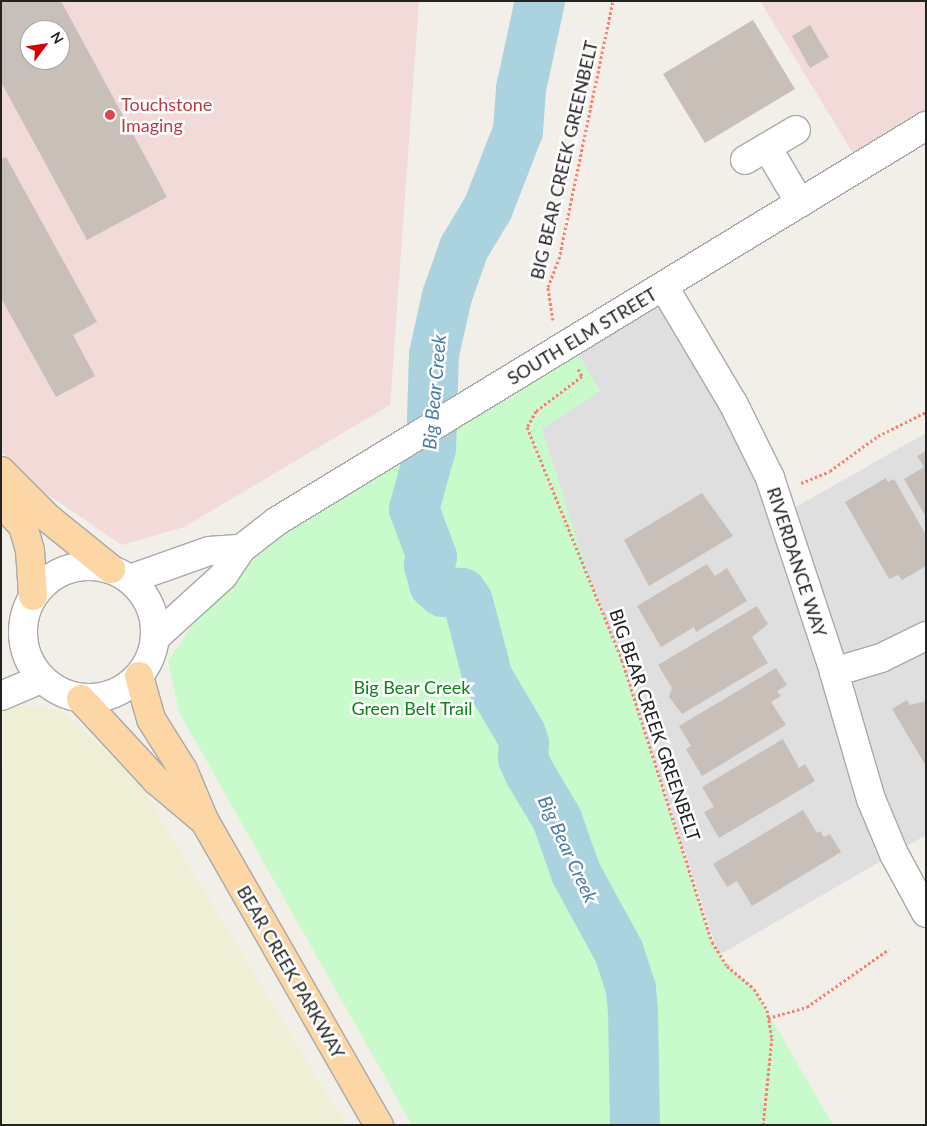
<!DOCTYPE html>
<html>
<head>
<meta charset="utf-8">
<style>
  body { margin:0 }
  #map { position:relative; width:927px; height:1126px; overflow:hidden; background:#f2efe9; font-family:Lato,sans-serif }
  div>[style] { position:absolute }
  .residential>* { inset:0; background:#e0dfdf }
  .commercial>* { inset:0; background:#f2dad9 }
  .farmland>* { inset:0; background:#eef0d5 }
  .park>* { inset:0; background:#c8facc }
  .river>* { height:50px; margin:-25px; padding:0 25px; transform-origin:25px; border-radius:25px; background:#aad3df }
  .building>* { inset:0; background:#c7bfb8 }
  .path>* { height:3px; margin-top:-1.5px; transform-origin:0; background:repeating-linear-gradient(90deg,#fa8072 0 2.5px,transparent 0 5px) }
  .roads { filter:drop-shadow(1px 0 #a9a9a9) drop-shadow(-1px 0 #a9a9a9) drop-shadow(0 1px #a9a9a9) drop-shadow(0 -1px #a9a9a9) }
  .minor>* { height:28px; margin:-14px; padding:0 14px; transform-origin:14px; border-radius:14px; background:#fff }
  .minor>.ring { margin:-14px; padding:0; box-sizing:content-box; background:none; border:28px solid #fff; border-radius:50% }
  .major>* { height:28px; margin:-14px; padding:0 14px; transform-origin:14px; border-radius:14px; background:#fcd6a4 }
  .dots>* { width:14px; height:14px; translate:-50% -50%; box-sizing:border-box; border:2px solid #fff; border-radius:50% }
  span { translate:-50% -50%; white-space:nowrap; text-align:center; line-height:1.15; -webkit-text-stroke:5px #fff; paint-order:stroke }
  .health-label { font-size:18px; color:#be3a42 }
  .left { translate:0 -50%; text-align:left }
  .street-label { font-size:18px; color:#222 }
  .park-label { font-size:18px; color:#0c8416 }
  .water-label { font-size:19px; color:#4a7aab; font-style:italic }
  .frame { position:absolute; inset:0; border:2px solid #222; pointer-events:none }
  .north { position:absolute; left:20px; top:20px; width:50px; height:50px; box-sizing:border-box; background:#fff; border:1px solid #a7a7a7; border-radius:50%; rotate:59deg; font-size:14px; font-weight:700; line-height:20px; text-align:center; color:#222 }
  .north::after { content:''; display:block; margin:auto; width:18px; height:22px; background:#d40000; clip-path:polygon(50% 0,100% 100%,50% 72%,0 100%) }
</style>
</head>
<body>
<div id="map">
  <div class="residential">
    <div style="clip-path:polygon(664px 287px,780px 516px,926px 433px,926px 835px,719px 955px,622px 660px,532px 446px,565px 346px)"></div>
  </div>
  <div class="commercial">
    <div style="clip-path:polygon(evenodd,1px 1px,419px 1px,390px 405px,184px 527px,122px 545px,44px 492px,1px 451px,1px 1px,30px 30px,60px 30px,60px 60px,30px 60px,30px 30px)"></div>
    <div style="clip-path:polygon(760px 1px,926px 1px,926px 128px,861px 166px)"></div>
  </div>
  <div class="farmland">
    <div style="clip-path:polygon(4px 704px,61px 710px,138px 781px,345px 1125px,1px 1125px)"></div>
  </div>
  <div class="park">
    <div style="clip-path:polygon(576px 350px,600px 391px,542px 429px,587px 571px,622px 660px,712px 942px,727px 966px,754px 989px,833px 1125px,412px 1125px,179px 712px,168px 661px,202px 611px,295px 519px)"></div>
  </div>
  <div class="river">
    <div style="left:540px;top:1px;width:90px;rotate:102.2deg"></div>
    <div style="left:521px;top:89px;width:42px;rotate:94.1deg"></div>
    <div style="left:518px;top:131px;width:83px;rotate:111.3deg"></div>
    <div style="left:488px;top:208px;width:47px;rotate:121deg"></div>
    <div style="left:464px;top:248px;width:51px;rotate:109.5deg"></div>
    <div style="left:447px;top:296px;width:59px;rotate:102.6deg"></div>
    <div style="left:434px;top:354px;width:94px;rotate:91.8deg"></div>
    <div style="left:431px;top:448px;width:63px;rotate:105.6deg"></div>
    <div style="left:414px;top:509px;width:51px;rotate:69.4deg"></div>
    <div style="left:432px;top:557px;width:9px;rotate:111deg"></div>
    <div style="left:429px;top:565px;width:20px;rotate:75deg"></div>
    <div style="left:434px;top:584px;width:12px;rotate:42deg"></div>
    <div style="left:443px;top:592px;width:19px;rotate:3deg"></div>
    <div style="left:462px;top:593px;width:11px;rotate:56deg"></div>
    <div style="left:468px;top:602px;width:79px;rotate:75.3deg"></div>
    <div style="left:488px;top:678px;width:65px;rotate:59.5deg"></div>
    <div style="left:521px;top:734px;width:9px;rotate:72deg"></div>
    <div style="left:524px;top:743px;width:15px;rotate:94deg"></div>
    <div style="left:523px;top:758px;width:15px;rotate:67deg"></div>
    <div style="left:529px;top:772px;width:55px;rotate:59.2deg"></div>
    <div style="left:557px;top:819px;width:57px;rotate:70.6deg"></div>
    <div style="left:576px;top:873px;width:90px;rotate:61.4deg"></div>
    <div style="left:619px;top:952px;width:39px;rotate:72deg"></div>
    <div style="left:631px;top:989px;width:22px;rotate:85deg"></div>
    <div style="left:633px;top:1011px;width:114px;rotate:89deg"></div>
  </div>
  <div class="building">
    <div style="clip-path:polygon(evenodd,1px 1px,61px 1px,167px 197px,87px 240px,1px 82px,1px 1px,30px 30px,60px 30px,60px 60px,30px 60px,30px 30px)"></div>
    <div style="clip-path:polygon(753px 20px,795px 89px,705px 143px,663px 74px)"></div>
    <div style="clip-path:polygon(810px 25px,829px 57px,810px 68px,792px 36px)"></div>
    <div style="clip-path:polygon(6px 157px,97px 322px,73px 335px,95px 376px,56px 397px,1px 298px,1px 159px)"></div>
    <div style="clip-path:polygon(926px 451px,926px 517px,904px 479px,924px 467px,917px 456px)"></div>
    <div style="clip-path:polygon(886px 478px,888px 482px,894px 479px,926px 535px,926px 566px,902px 580px,898px 575px,889px 579px,845px 502px)"></div>
    <div style="clip-path:polygon(702px 493px,733px 536px,649px 586px,624px 540px)"></div>
    <div style="clip-path:polygon(707px 564px,715px 576px,727px 568px,747px 601px,696px 632px,694px 627px,661px 647px,637px 606px)"></div>
    <div style="clip-path:polygon(757px 606px,768px 624px,752px 637px,768px 663px,682px 714px,669px 697px,672px 688px,658px 665px)"></div>
    <div style="clip-path:polygon(776px 668px,787px 685px,777px 691px,781px 696px,771px 702px,786px 725px,702px 776px,686px 749px,691px 746px,679px 726px)"></div>
    <div style="clip-path:polygon(907px 700px,910px 705px,926px 701px,926px 766px,892px 709px)"></div>
    <div style="clip-path:polygon(783px 739px,799px 768px,805px 764px,815px 781px,719px 838px,704px 812px,714px 807px,702px 787px)"></div>
    <div style="clip-path:polygon(803px 810px,817px 833px,820px 831px,824px 837px,830px 834px,841px 852px,752px 906px,737px 881px,727px 887px,713px 864px)"></div>
  </div>
  <div class="path">
    <div style="left:553px;top:320px;width:33px;rotate:-99deg"></div>
    <div style="left:548px;top:287px;width:30px;rotate:-69deg"></div>
    <div style="left:559px;top:259px;width:264px;rotate:-78.2deg"></div>
    <div style="left:578px;top:369px;width:8px;rotate:60deg"></div>
    <div style="left:582px;top:376px;width:58px;rotate:142.7deg"></div>
    <div style="left:536px;top:411px;width:18px;rotate:119deg"></div>
    <div style="left:527px;top:427px;width:252px;rotate:67.8deg"></div>
    <div style="left:622px;top:660px;width:296px;rotate:72.3deg"></div>
    <div style="left:712px;top:942px;width:28px;rotate:58deg"></div>
    <div style="left:727px;top:966px;width:35px;rotate:40deg"></div>
    <div style="left:754px;top:989px;width:25px;rotate:58deg"></div>
    <div style="left:767px;top:1010px;width:28px;rotate:80deg"></div>
    <div style="left:772px;top:1038px;width:87px;rotate:95.9deg"></div>
    <div style="left:801px;top:483px;width:31px;rotate:-22deg"></div>
    <div style="left:830px;top:471px;width:59px;rotate:-36.1deg"></div>
    <div style="left:878px;top:436px;width:54px;rotate:-26.6deg"></div>
    <div style="left:768px;top:1018px;width:41px;rotate:-15.8deg"></div>
    <div style="left:807px;top:1007px;width:100px;rotate:-35.3deg"></div>
  </div>
  <div class="roads">
    <div class="minor">
      <div style="left:767px;top:147px;width:65px;rotate:59.5deg"></div>
      <div style="left:745px;top:160px;width:59px;rotate:-30.5deg"></div>
      <div style="left:664px;top:287px;width:135px;rotate:59.3deg"></div>
      <div style="left:733px;top:403px;width:84px;rotate:63.7deg"></div>
      <div style="left:770px;top:478px;width:204px;rotate:71.7deg"></div>
      <div style="left:834px;top:672px;width:132px;rotate:73.8deg"></div>
      <div style="left:871px;top:799px;width:60px;rotate:67.3deg"></div>
      <div style="left:894px;top:854px;width:67px;rotate:61.5deg"></div>
      <div class="ring" style="left:23px;top:566px;width:104px;height:104px"></div>
      <div style="left:130px;top:579px;width:84px;rotate:-19.5deg"></div>
      <div style="left:209px;top:551px;width:32px;rotate:-4deg"></div>
      <div style="left:156px;top:637px;width:91px;rotate:-42.3deg"></div>
      <div style="left:223px;top:576px;width:32px;rotate:-56deg"></div>
      <div style="left:241px;top:549px;width:46px;rotate:-37.9deg"></div>
      <div style="left:277px;top:521px;width:760px;rotate:-31.33deg"></div>
      <div style="left:834px;top:672px;width:49px;rotate:-16.6deg"></div>
      <div style="left:881px;top:658px;width:50px;rotate:-26.1deg"></div>
      <div style="left:1px;top:696px;width:43px;rotate:-23deg"></div>
    </div>
    <div class="major">
      <div style="left:1px;top:471px;width:68px;rotate:45deg"></div>
      <div style="left:49px;top:519px;width:80px;rotate:38.9deg"></div>
      <div style="left:1px;top:503px;width:32px;rotate:46deg"></div>
      <div style="left:23px;top:526px;width:25px;rotate:74deg"></div>
      <div style="left:30px;top:550px;width:46px;rotate:86.3deg"></div>
      <div style="left:139px;top:676px;width:45px;rotate:74.4deg"></div>
      <div style="left:151px;top:719px;width:60px;rotate:57.9deg"></div>
      <div style="left:183px;top:770px;width:54px;rotate:67.2deg"></div>
      <div style="left:204px;top:820px;width:352px;rotate:60.2deg"></div>
      <div style="left:81px;top:699px;width:112px;rotate:47.2deg"></div>
      <div style="left:157px;top:781px;width:57px;rotate:40.1deg"></div>
    </div>
  </div>
  <div class="dots">
    <div style="left:110px;top:115px;background:#e0444e"></div>
  </div>
  <div class="health-label">
    <span class="left" style="left:121px;top:115px">Touchstone<br>Imaging</span>
  </div>
  <div class="street-label">
    <span style="left:564px;top:160px;rotate:-77deg">BIG BEAR CREEK GREENBELT</span>
    <span style="left:582px;top:336px;rotate:-31deg">SOUTH ELM STREET</span>
    <span style="left:797px;top:562px;rotate:72deg">RIVERDANCE WAY</span>
    <span style="left:655px;top:725px;rotate:71deg">BIG BEAR CREEK GREENBELT</span>
    <span style="left:291px;top:972px;rotate:60deg">BEAR CREEK PARKWAY</span>
  </div>
  <div class="park-label">
    <span style="left:412px;top:698px">Big Bear Creek<br>Green Belt Trail</span>
  </div>
  <div class="water-label">
    <span style="left:434px;top:392px;rotate:-85deg">Big Bear Creek</span>
    <span style="left:568px;top:849px;rotate:65deg">Big Bear Creek</span>
  </div>
  <div class="frame"></div>
  <div class="north">N</div>
</div>
</body>
</html>
